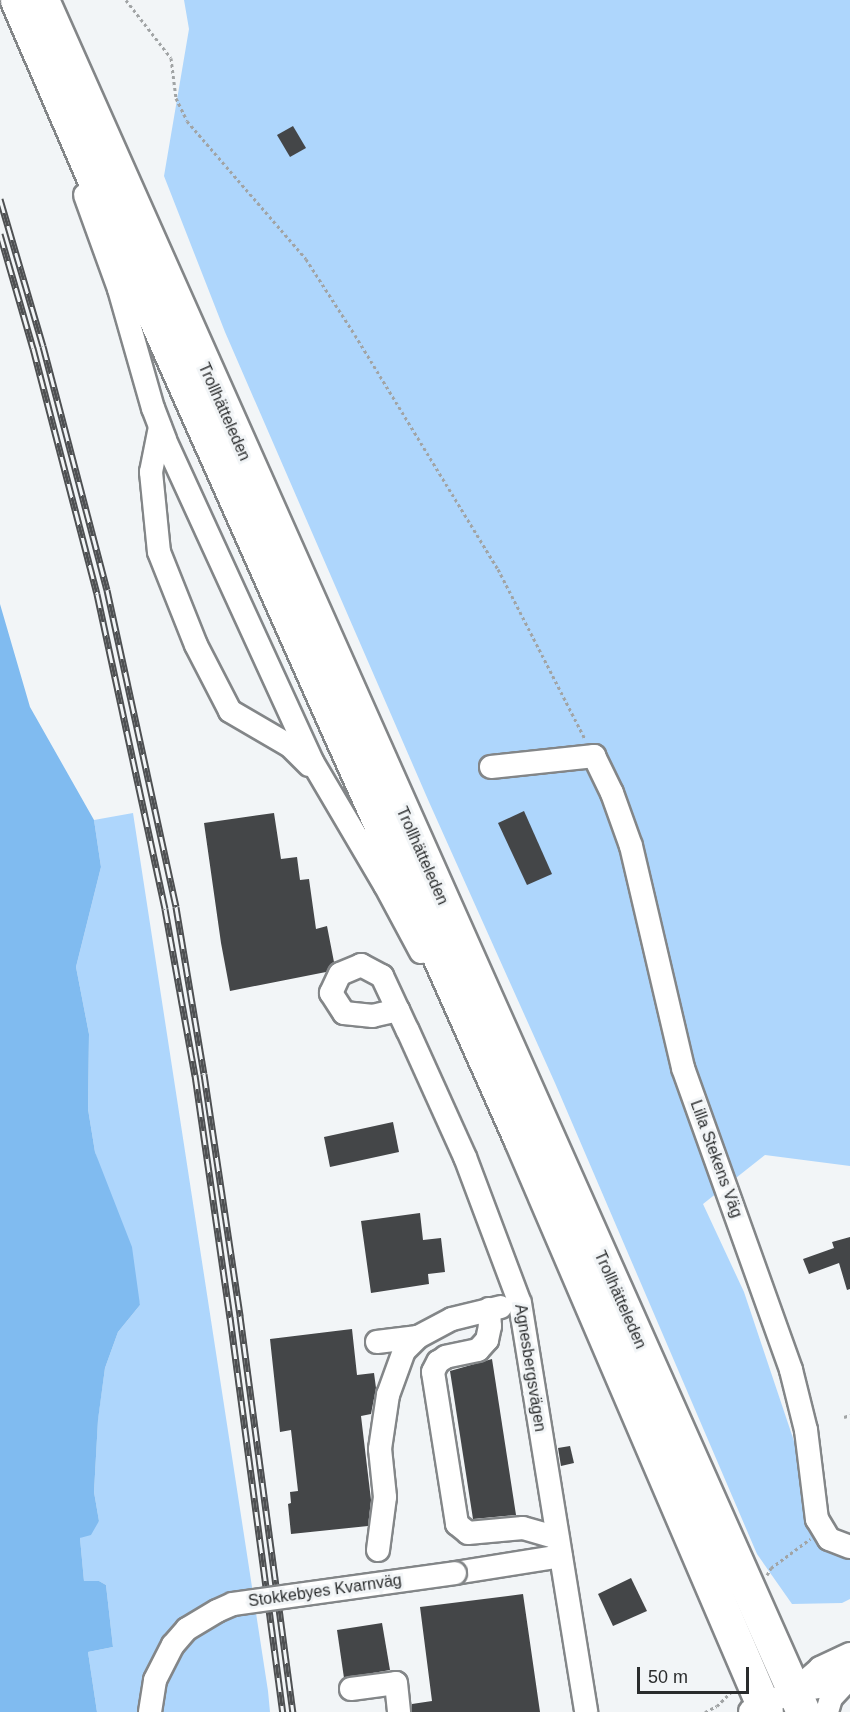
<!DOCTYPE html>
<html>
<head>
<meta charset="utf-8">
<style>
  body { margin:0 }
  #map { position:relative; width:850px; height:1712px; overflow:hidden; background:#f2f5f7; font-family:Arial,sans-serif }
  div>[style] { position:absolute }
  .green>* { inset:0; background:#aed6fc }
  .water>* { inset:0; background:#80bbf0 }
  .building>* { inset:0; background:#444648 }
  .path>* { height:3px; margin-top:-1.5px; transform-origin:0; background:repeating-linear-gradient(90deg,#a1a4a5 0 3px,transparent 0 6px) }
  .roads { filter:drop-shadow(2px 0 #838688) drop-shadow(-2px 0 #838688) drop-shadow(0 2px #838688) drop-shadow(0 -2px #838688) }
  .minor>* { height:22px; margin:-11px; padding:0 11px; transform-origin:11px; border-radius:11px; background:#fff }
  .highway>* { height:33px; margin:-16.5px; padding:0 16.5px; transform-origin:16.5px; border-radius:16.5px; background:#fff }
  .rail>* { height:7px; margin-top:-3.5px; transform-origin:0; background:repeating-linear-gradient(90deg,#f2f5f7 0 14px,#4e5052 0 28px); box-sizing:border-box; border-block:2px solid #4e5052 }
  .bridges { filter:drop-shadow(2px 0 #838688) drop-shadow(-2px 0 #838688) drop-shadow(0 2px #838688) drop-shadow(0 -2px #838688) }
  .minor-bridge>* { height:22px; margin:-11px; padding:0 11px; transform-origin:11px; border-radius:11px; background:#fff }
  span { translate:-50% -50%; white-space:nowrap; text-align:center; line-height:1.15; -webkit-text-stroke:6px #f2f5f7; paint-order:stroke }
  .street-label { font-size:16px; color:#2a2c2d }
  .scale { position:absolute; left:637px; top:1667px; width:112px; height:27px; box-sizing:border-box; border:3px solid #2a2c2d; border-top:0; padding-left:8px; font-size:18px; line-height:21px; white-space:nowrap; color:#2a2c2d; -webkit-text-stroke:4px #f2f5f7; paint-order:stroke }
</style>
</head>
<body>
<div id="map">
  <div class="green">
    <div style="clip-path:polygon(184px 0,850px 0,850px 1166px,765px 1155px,703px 1204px,744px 1292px,798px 1453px,807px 1525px,830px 1551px,850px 1559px,850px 1599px,842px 1603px,792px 1604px,757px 1554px,555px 1083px,429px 802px,225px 332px,164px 176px,189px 29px)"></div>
    <div style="clip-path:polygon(133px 813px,268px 1691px,270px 1712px,97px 1712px,88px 1652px,113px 1647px,106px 1585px,99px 1581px,84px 1581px,80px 1538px,99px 1521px,94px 1492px,98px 1419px,105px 1368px,118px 1332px,140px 1305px,95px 1152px,88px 1109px,89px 1034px,76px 967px,101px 867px,94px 820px)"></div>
  </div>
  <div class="water">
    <div style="clip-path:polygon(0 604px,30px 707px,94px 820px,101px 867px,76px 967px,89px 1034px,88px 1109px,95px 1152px,132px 1247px,140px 1305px,118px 1332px,105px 1368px,98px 1420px,94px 1492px,99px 1521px,91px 1535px,80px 1538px,84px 1581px,99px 1581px,106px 1585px,113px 1647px,88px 1652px,97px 1712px,0 1712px)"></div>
  </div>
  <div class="building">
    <div style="clip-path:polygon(293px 126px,306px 148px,290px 157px,277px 135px)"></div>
    <div style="clip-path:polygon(524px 811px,552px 874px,527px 885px,498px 823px)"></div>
    <div style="clip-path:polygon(274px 813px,281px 859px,297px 857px,300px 880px,309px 879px,316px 929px,327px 926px,334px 962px,326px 972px,230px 991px,221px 943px,204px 823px)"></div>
    <div style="clip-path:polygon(393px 1122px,399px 1152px,330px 1167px,324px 1137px)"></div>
    <div style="clip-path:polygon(420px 1213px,423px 1240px,441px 1238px,445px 1272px,428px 1274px,429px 1284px,371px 1293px,361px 1221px)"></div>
    <div style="clip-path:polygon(850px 1237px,850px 1289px,847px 1290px,839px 1263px,809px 1274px,803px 1259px,834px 1248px,832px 1242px)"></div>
    <div style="clip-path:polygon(352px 1329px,357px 1375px,374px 1373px,376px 1388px,371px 1414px,361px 1416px,371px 1500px,368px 1526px,291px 1534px,288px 1504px,291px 1503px,290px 1492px,298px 1491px,291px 1430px,280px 1432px,270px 1339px)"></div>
    <div style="clip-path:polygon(492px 1359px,516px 1515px,473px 1519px,450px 1371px)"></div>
    <div style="clip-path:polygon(570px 1446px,574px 1463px,561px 1466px,558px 1448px)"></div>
    <div style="clip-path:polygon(631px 1578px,647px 1611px,613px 1626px,598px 1594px)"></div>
    <div style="clip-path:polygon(523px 1594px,540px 1712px,412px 1712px,412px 1704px,432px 1701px,420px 1607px)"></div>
    <div style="clip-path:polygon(382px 1623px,390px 1670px,344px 1678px,337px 1630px)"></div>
  </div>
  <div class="path">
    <div style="left:126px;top:0;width:73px;rotate:52.2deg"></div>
    <div style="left:171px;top:58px;width:40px;rotate:82.9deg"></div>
    <div style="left:176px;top:98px;width:25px;rotate:64deg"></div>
    <div style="left:187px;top:121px;width:182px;rotate:49.2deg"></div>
    <div style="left:306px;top:259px;width:90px;rotate:57.2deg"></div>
    <div style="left:355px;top:335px;width:274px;rotate:58.6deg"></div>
    <div style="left:498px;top:569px;width:191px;rotate:62.9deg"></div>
    <div style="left:844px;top:1417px;width:6px;rotate:-18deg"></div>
    <div style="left:767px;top:1575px;width:8px;rotate:-60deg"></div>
    <div style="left:771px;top:1568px;width:49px;rotate:-36.6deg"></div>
    <div style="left:705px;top:1712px;width:13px;rotate:-27deg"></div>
    <div style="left:717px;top:1706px;width:20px;rotate:-45deg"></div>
  </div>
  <div class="roads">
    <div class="minor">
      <div style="left:85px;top:195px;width:100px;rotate:70.1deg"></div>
      <div style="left:119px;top:289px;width:124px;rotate:74.1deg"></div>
      <div style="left:153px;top:408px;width:34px;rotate:69deg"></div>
      <div style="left:165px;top:440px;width:355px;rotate:65.4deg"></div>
      <div style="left:313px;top:763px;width:142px;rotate:59.5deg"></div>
      <div style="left:385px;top:885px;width:76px;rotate:61.8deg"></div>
      <div style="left:160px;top:427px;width:46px;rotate:101.3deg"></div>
      <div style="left:151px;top:472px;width:80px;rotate:84.3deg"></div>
      <div style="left:159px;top:552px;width:100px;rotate:68.3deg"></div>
      <div style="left:196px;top:645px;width:74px;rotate:62.7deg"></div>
      <div style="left:230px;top:711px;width:69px;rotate:30.3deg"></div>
      <div style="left:290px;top:746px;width:27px;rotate:45deg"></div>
      <div style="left:491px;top:767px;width:104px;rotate:-6.1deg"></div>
      <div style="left:594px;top:756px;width:41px;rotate:64.1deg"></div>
      <div style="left:612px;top:793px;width:56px;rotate:70.3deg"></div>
      <div style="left:631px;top:846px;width:228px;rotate:76.8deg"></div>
      <div style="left:683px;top:1068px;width:321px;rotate:70.3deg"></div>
      <div style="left:791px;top:1370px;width:62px;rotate:76deg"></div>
      <div style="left:806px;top:1430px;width:90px;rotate:83deg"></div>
      <div style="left:817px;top:1519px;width:23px;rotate:59deg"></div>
      <div style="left:829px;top:1539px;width:22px;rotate:21deg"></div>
      <div style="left:398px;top:1010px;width:26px;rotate:167deg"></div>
      <div style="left:373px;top:1016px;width:29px;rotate:-174deg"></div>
      <div style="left:344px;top:1013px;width:24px;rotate:-123deg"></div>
      <div style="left:331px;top:993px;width:21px;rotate:-65deg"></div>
      <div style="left:340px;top:974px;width:23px;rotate:-23deg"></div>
      <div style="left:361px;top:965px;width:24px;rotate:28deg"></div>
      <div style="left:382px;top:976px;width:38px;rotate:65deg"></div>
      <div style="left:398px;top:1010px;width:23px;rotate:65deg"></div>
      <div style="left:408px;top:1031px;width:138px;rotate:65.7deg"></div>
      <div style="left:465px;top:1157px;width:156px;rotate:69.4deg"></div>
      <div style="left:520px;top:1303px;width:414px;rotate:80.8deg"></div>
      <div style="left:489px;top:1309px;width:17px;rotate:87deg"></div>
      <div style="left:490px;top:1326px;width:14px;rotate:102deg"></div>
      <div style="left:487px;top:1340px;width:13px;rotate:132deg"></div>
      <div style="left:478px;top:1350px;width:33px;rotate:168deg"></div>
      <div style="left:446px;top:1357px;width:9px;rotate:148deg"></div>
      <div style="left:438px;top:1362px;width:11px;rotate:117deg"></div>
      <div style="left:433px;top:1372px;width:154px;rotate:81deg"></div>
      <div style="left:457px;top:1524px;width:14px;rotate:39deg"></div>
      <div style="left:468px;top:1533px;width:55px;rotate:-5.2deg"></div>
      <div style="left:523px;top:1528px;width:36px;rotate:16deg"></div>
      <div style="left:377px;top:1342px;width:41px;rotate:-7deg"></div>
      <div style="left:378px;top:1550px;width:53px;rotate:-82.5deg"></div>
      <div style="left:385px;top:1497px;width:48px;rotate:-95.9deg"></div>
      <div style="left:380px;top:1449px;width:55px;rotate:-81.6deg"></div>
      <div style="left:388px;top:1395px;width:47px;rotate:-70deg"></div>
      <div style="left:404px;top:1351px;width:20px;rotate:-45deg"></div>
      <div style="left:418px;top:1337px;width:38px;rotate:-28deg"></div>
      <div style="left:452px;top:1319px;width:50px;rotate:-13.8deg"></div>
      <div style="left:455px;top:1573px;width:107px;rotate:-9.1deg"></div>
      <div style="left:351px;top:1689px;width:45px;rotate:-7.6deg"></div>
      <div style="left:396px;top:1683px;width:29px;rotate:84deg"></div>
      <div style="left:794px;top:1691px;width:32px;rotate:-9deg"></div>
      <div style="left:826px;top:1686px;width:26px;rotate:-25deg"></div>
      <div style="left:750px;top:1711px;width:48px;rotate:-24.4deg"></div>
      <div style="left:794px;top:1691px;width:35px;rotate:-41deg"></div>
      <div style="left:820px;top:1668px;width:33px;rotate:-25deg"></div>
      <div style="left:827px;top:1712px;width:15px;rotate:-74deg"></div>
      <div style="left:831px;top:1698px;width:26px;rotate:-47deg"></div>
    </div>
    <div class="highway">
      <div style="left:17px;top:0;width:262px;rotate:66.7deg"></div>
      <div style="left:121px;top:241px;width:982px;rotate:66.02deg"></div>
      <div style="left:520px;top:1138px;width:624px;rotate:66.8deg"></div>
      <div style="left:42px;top:0;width:1874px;rotate:66.03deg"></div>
    </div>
  </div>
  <div class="rail">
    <div style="left:0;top:199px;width:153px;rotate:73.7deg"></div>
    <div style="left:43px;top:346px;width:252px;rotate:75.3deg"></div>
    <div style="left:107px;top:590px;width:324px;rotate:77.7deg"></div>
    <div style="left:176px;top:907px;width:169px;rotate:80.5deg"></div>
    <div style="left:204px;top:1074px;width:245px;rotate:81.5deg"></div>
    <div style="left:240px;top:1316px;width:400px;rotate:82.4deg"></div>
    <div style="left:0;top:234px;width:119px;rotate:73.9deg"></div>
    <div style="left:33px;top:348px;width:254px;rotate:75.4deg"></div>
    <div style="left:97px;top:594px;width:322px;rotate:77.8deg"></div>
    <div style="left:165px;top:909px;width:169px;rotate:79.8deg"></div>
    <div style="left:195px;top:1075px;width:245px;rotate:81.8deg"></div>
    <div style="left:230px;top:1317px;width:399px;rotate:82.4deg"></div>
  </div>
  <div class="bridges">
    <div class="minor-bridge">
      <div style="left:150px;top:1712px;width:32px;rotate:-81deg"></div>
      <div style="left:155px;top:1680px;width:39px;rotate:-63deg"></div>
      <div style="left:173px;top:1645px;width:21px;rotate:-49deg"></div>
      <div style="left:187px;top:1629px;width:35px;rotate:-31deg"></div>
      <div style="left:217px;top:1611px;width:17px;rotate:-24deg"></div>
      <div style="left:233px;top:1604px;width:224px;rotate:-7.9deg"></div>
    </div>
  </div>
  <div class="street-label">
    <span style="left:224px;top:412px;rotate:66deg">Trollhätteleden</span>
    <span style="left:422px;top:856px;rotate:66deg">Trollhätteleden</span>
    <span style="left:716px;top:1159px;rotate:70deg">Lilla Stekens Väg</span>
    <span style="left:620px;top:1300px;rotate:66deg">Trollhätteleden</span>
    <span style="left:530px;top:1368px;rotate:81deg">Agnesbergsvägen</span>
    <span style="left:325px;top:1591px;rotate:-8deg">Stokkebyes Kvarnväg</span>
  </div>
  <div class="scale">50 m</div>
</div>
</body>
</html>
